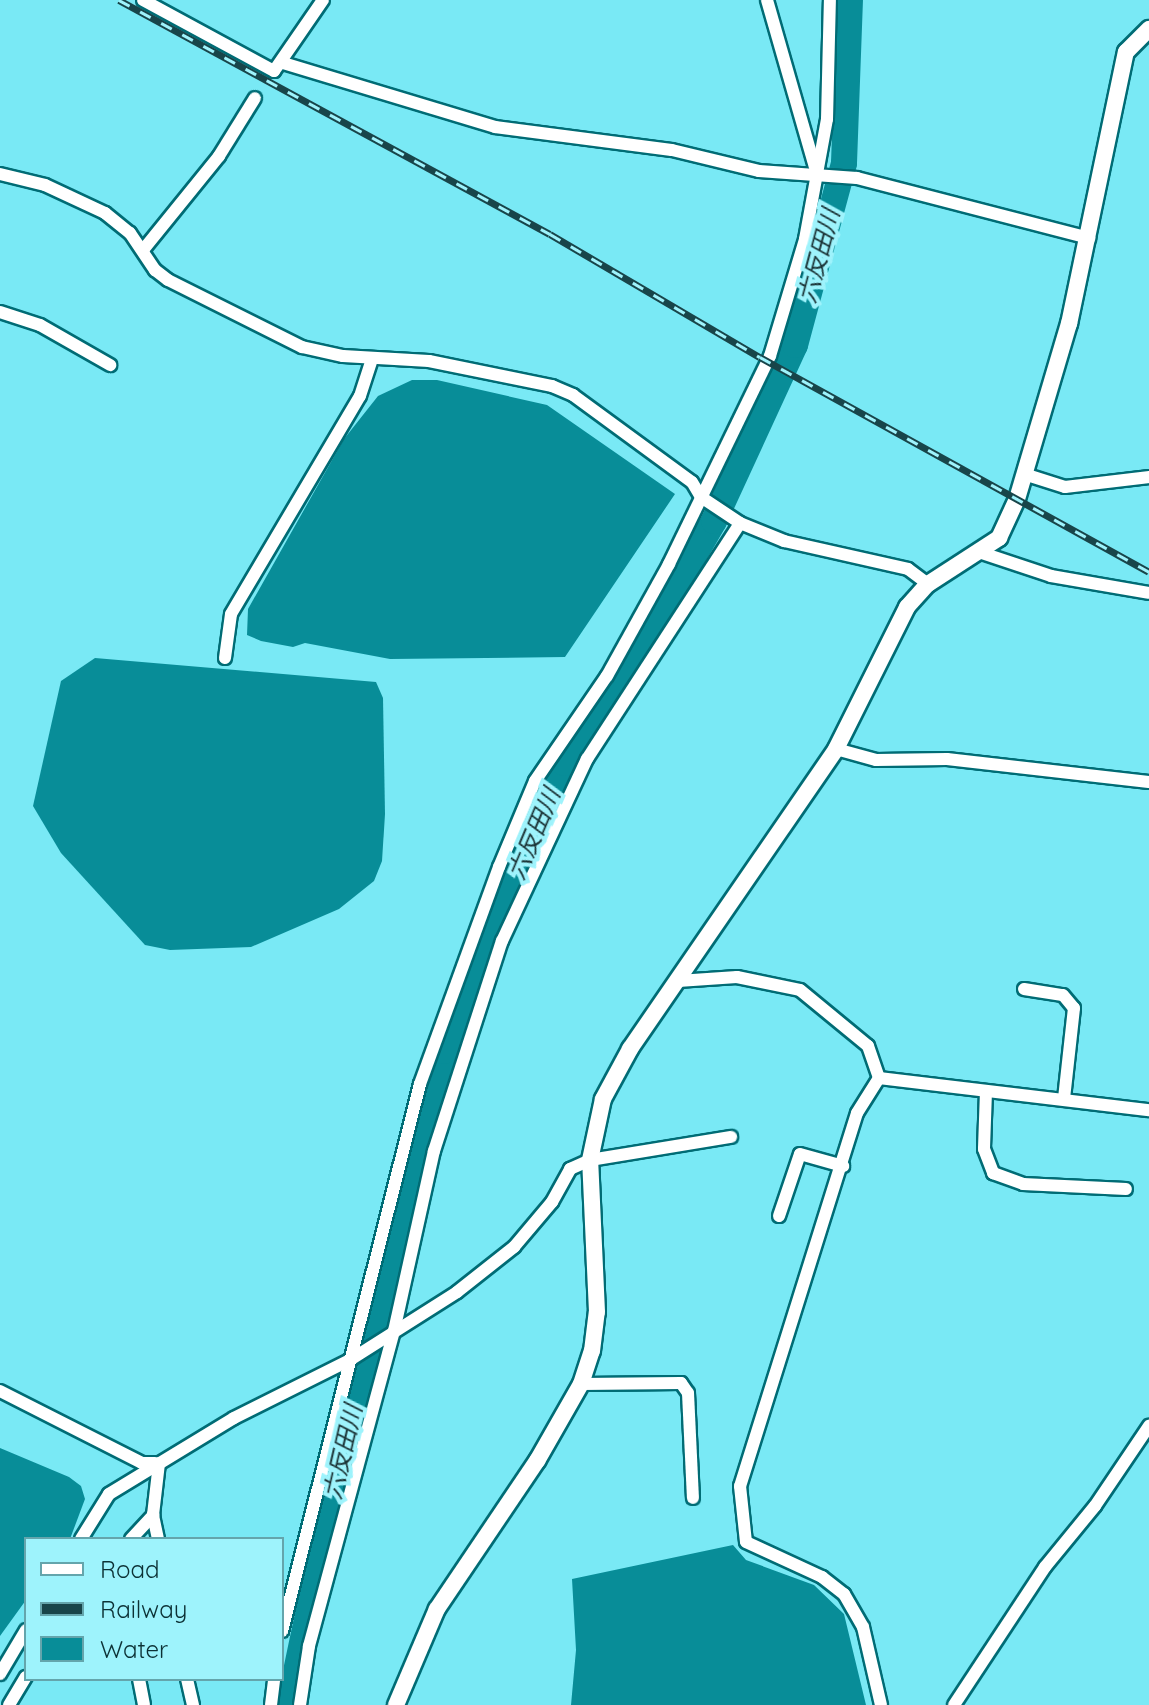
<!DOCTYPE html>
<html>
<head>
<meta charset="utf-8">
<style>
  body { margin:0 }
  #map { position:relative; width:1149px; height:1705px; overflow:hidden; background:#79e9f5; font-family:Quicksand,"Noto Sans JP",sans-serif }
  div>[style] { position:absolute }
  .water>* { inset:0; background:#088d98 }
  .river>* { height:26px; margin:-13px; padding:0 13px; transform-origin:13px; border-radius:13px; background:#088d98 }
  .roads { filter:drop-shadow(2px 0 #006c75) drop-shadow(-2px 0 #006c75) drop-shadow(0 2px #006c75) drop-shadow(0 -2px #006c75) }
  .minor>* { height:12px; margin:-6px; padding:0 6px; transform-origin:6px; border-radius:6px; background:#fff }
  .tertiary>* { height:16px; margin:-8px; padding:0 8px; transform-origin:8px; border-radius:8px; background:#fff }
  .rail>* { height:7px; margin-top:-3.5px; transform-origin:0; background:repeating-linear-gradient(90deg,#9ef3fc 0 12px,#18454a 0 24px); box-sizing:border-box; border-block:2px solid #18454a }
  span { translate:-50% -50%; white-space:nowrap; text-align:center; line-height:1.15; -webkit-text-stroke:8px #9ef3fc; paint-order:stroke }
  .water-label { font-size:24px; color:#1b3336; font-style:italic }
  .legend { position:absolute; left:24px; top:1537px; width:260px; height:144px; box-sizing:border-box; background:#9ef3fc; border:2px solid #64a5ac; margin:0; padding:10px 14px; list-style:none; font-size:24px; color:#0c3135 }
  .legend li { display:flex; align-items:center; gap:16px; height:40px }
  .legend b { width:40px; border:2px solid #64a5ac }
</style>
</head>
<body>
<div id="map">
  <div class="water">
    <div style="clip-path:polygon(412px 380px,437px 380px,547px 405px,675px 494px,565px 657px,390px 659px,305px 643px,293px 647px,261px 641px,247px 635px,248px 609px,344px 439px,378px 396px)"></div>
    <div style="clip-path:polygon(95px 658px,376px 682px,383px 698px,385px 814px,382px 861px,374px 881px,339px 909px,251px 947px,170px 950px,145px 945px,61px 853px,33px 806px,61px 681px)"></div>
    <div style="clip-path:polygon(0 1448px,69px 1477px,81px 1486px,85px 1499px,70px 1539px,26px 1539px,26px 1600px,0 1636px)"></div>
    <div style="clip-path:polygon(733px 1545px,746px 1560px,814px 1585px,844px 1614px,866px 1705px,571px 1705px,576px 1650px,572px 1579px)"></div>
  </div>
  <div class="river">
    <div style="left:289px;top:1705px;width:258px;rotate:-78.2deg"></div>
    <div style="left:342px;top:1452px;width:414px;rotate:-75.7deg"></div>
    <div style="left:444px;top:1051px;width:312px;rotate:-67.4deg"></div>
    <div style="left:564px;top:763px;width:129px;rotate:-56.1deg"></div>
    <div style="left:636px;top:656px;width:156px;rotate:-60deg"></div>
    <div style="left:714px;top:521px;width:194px;rotate:-65.3deg"></div>
    <div style="left:795px;top:345px;width:188px;rotate:-74.9deg"></div>
    <div style="left:844px;top:163px;width:163px;rotate:-87.9deg"></div>
  </div>
  <div class="roads">
    <div class="minor">
      <div style="left:143px;top:0;width:149px;rotate:28.5deg"></div>
      <div style="left:274px;top:71px;width:86px;rotate:-55.4deg"></div>
      <div style="left:767px;top:0;width:178px;rotate:74deg"></div>
      <div style="left:283px;top:63px;width:221px;rotate:16.8deg"></div>
      <div style="left:495px;top:127px;width:178px;rotate:7.4deg"></div>
      <div style="left:672px;top:150px;width:89px;rotate:13.6deg"></div>
      <div style="left:759px;top:171px;width:98px;rotate:4.1deg"></div>
      <div style="left:857px;top:178px;width:240px;rotate:14.5deg"></div>
      <div style="left:0;top:174px;width:46px;rotate:13.7deg"></div>
      <div style="left:45px;top:185px;width:66px;rotate:25deg"></div>
      <div style="left:105px;top:213px;width:32px;rotate:39deg"></div>
      <div style="left:130px;top:233px;width:45px;rotate:56deg"></div>
      <div style="left:155px;top:270px;width:16px;rotate:38deg"></div>
      <div style="left:168px;top:280px;width:150px;rotate:26.6deg"></div>
      <div style="left:302px;top:347px;width:42px;rotate:12.4deg"></div>
      <div style="left:343px;top:356px;width:86px;rotate:3.3deg"></div>
      <div style="left:429px;top:361px;width:126px;rotate:11.5deg"></div>
      <div style="left:552px;top:386px;width:23px;rotate:23deg"></div>
      <div style="left:573px;top:395px;width:147px;rotate:36.2deg"></div>
      <div style="left:692px;top:482px;width:17px;rotate:59deg"></div>
      <div style="left:701px;top:497px;width:47px;rotate:33.7deg"></div>
      <div style="left:740px;top:523px;width:48px;rotate:22.2deg"></div>
      <div style="left:784px;top:541px;width:127px;rotate:12.7deg"></div>
      <div style="left:908px;top:569px;width:25px;rotate:37deg"></div>
      <div style="left:143px;top:250px;width:121px;rotate:-51deg"></div>
      <div style="left:219px;top:156px;width:68px;rotate:-58.2deg"></div>
      <div style="left:0;top:312px;width:42px;rotate:18deg"></div>
      <div style="left:40px;top:325px;width:81px;rotate:29.7deg"></div>
      <div style="left:1024px;top:474px;width:43px;rotate:17.6deg"></div>
      <div style="left:1065px;top:487px;width:85px;rotate:-6.8deg"></div>
      <div style="left:982px;top:553px;width:73px;rotate:18.4deg"></div>
      <div style="left:1051px;top:576px;width:99px;rotate:9.8deg"></div>
      <div style="left:225px;top:658px;width:44px;rotate:-82.2deg"></div>
      <div style="left:231px;top:614px;width:253px;rotate:-59.4deg"></div>
      <div style="left:360px;top:396px;width:40px;rotate:-72deg"></div>
      <div style="left:836px;top:749px;width:41px;rotate:15.4deg"></div>
      <div style="left:876px;top:760px;width:71px;rotate:-0.8deg"></div>
      <div style="left:947px;top:759px;width:203px;rotate:6.5deg"></div>
      <div style="left:678px;top:981px;width:59px;rotate:-3.9deg"></div>
      <div style="left:737px;top:977px;width:64px;rotate:11.7deg"></div>
      <div style="left:800px;top:990px;width:88px;rotate:39.5deg"></div>
      <div style="left:868px;top:1046px;width:34px;rotate:71deg"></div>
      <div style="left:879px;top:1078px;width:41px;rotate:122.2deg"></div>
      <div style="left:857px;top:1113px;width:391px;rotate:107.4deg"></div>
      <div style="left:740px;top:1486px;width:56px;rotate:83.9deg"></div>
      <div style="left:746px;top:1542px;width:84px;rotate:24.7deg"></div>
      <div style="left:822px;top:1577px;width:28px;rotate:38deg"></div>
      <div style="left:844px;top:1594px;width:38px;rotate:60deg"></div>
      <div style="left:863px;top:1627px;width:80px;rotate:77deg"></div>
      <div style="left:1024px;top:989px;width:39px;rotate:9deg"></div>
      <div style="left:1063px;top:995px;width:17px;rotate:50deg"></div>
      <div style="left:1074px;top:1008px;width:92px;rotate:96.3deg"></div>
      <div style="left:879px;top:1078px;width:272px;rotate:6.8deg"></div>
      <div style="left:986px;top:1091px;width:58px;rotate:92deg"></div>
      <div style="left:984px;top:1149px;width:26px;rotate:69deg"></div>
      <div style="left:993px;top:1173px;width:32px;rotate:20deg"></div>
      <div style="left:1023px;top:1184px;width:103px;rotate:2.8deg"></div>
      <div style="left:779px;top:1216px;width:65px;rotate:-71.3deg"></div>
      <div style="left:800px;top:1154px;width:45px;rotate:15.6deg"></div>
      <div style="left:581px;top:1384px;width:100px;rotate:-0.6deg"></div>
      <div style="left:681px;top:1383px;width:12px;rotate:55deg"></div>
      <div style="left:688px;top:1393px;width:105px;rotate:87.3deg"></div>
      <div style="left:0;top:1391px;width:159px;rotate:26.9deg"></div>
      <div style="left:142px;top:1463px;width:13px"></div>
      <div style="left:81px;top:1539px;width:53px;rotate:-58.1deg"></div>
      <div style="left:109px;top:1494px;width:146px;rotate:-31.3deg"></div>
      <div style="left:234px;top:1418px;width:130px;rotate:-26.6deg"></div>
      <div style="left:350px;top:1360px;width:127px;rotate:-32.4deg"></div>
      <div style="left:457px;top:1292px;width:73px;rotate:-38.3deg"></div>
      <div style="left:514px;top:1247px;width:59px;rotate:-49.8deg"></div>
      <div style="left:552px;top:1202px;width:38px;rotate:-61deg"></div>
      <div style="left:570px;top:1169px;width:22px;rotate:-24deg"></div>
      <div style="left:590px;top:1160px;width:143px;rotate:-9.3deg"></div>
      <div style="left:131px;top:1539px;width:33px;rotate:-47deg"></div>
      <div style="left:158px;top:1539px;width:25px;rotate:-102deg"></div>
      <div style="left:153px;top:1515px;width:52px;rotate:-83.4deg"></div>
      <div style="left:282px;top:1631px;width:564px;rotate:-75.84deg"></div>
      <div style="left:420px;top:1084px;width:231px;rotate:-70deg"></div>
      <div style="left:499px;top:867px;width:93px;rotate:-67.3deg"></div>
      <div style="left:535px;top:781px;width:127px;rotate:-55.6deg"></div>
      <div style="left:607px;top:676px;width:128px;rotate:-61deg"></div>
      <div style="left:669px;top:564px;width:231px;rotate:-64.1deg"></div>
      <div style="left:770px;top:356px;width:122px;rotate:-73.3deg"></div>
      <div style="left:805px;top:239px;width:122px;rotate:-79.6deg"></div>
      <div style="left:827px;top:119px;width:119px;rotate:-88.6deg"></div>
      <div style="left:0;top:1674px;width:51px;rotate:-59.4deg"></div>
      <div style="left:139px;top:1679px;width:26px;rotate:79deg"></div>
      <div style="left:187px;top:1679px;width:27px;rotate:77deg"></div>
      <div style="left:9px;top:1705px;width:33px;rotate:-59deg"></div>
      <div style="left:271px;top:1705px;width:26px;rotate:-83deg"></div>
      <div style="left:300px;top:1705px;width:60px;rotate:-81.3deg"></div>
      <div style="left:309px;top:1646px;width:326px;rotate:-74.9deg"></div>
      <div style="left:394px;top:1331px;width:184px;rotate:-77.5deg"></div>
      <div style="left:434px;top:1151px;width:221px;rotate:-72.1deg"></div>
      <div style="left:502px;top:941px;width:201px;rotate:-65deg"></div>
      <div style="left:587px;top:759px;width:281px;rotate:-57deg"></div>
      <div style="left:954px;top:1705px;width:165px;rotate:-56.6deg"></div>
      <div style="left:1045px;top:1567px;width:79px;rotate:-50.7deg"></div>
      <div style="left:1095px;top:1506px;width:97px;rotate:-56deg"></div>
    </div>
    <div class="tertiary">
      <div style="left:396px;top:1705px;width:104px;rotate:-66.9deg"></div>
      <div style="left:437px;top:1609px;width:179px;rotate:-56deg"></div>
      <div style="left:537px;top:1461px;width:89px;rotate:-60.3deg"></div>
      <div style="left:581px;top:1384px;width:35px;rotate:-72deg"></div>
      <div style="left:592px;top:1351px;width:39px;rotate:-83deg"></div>
      <div style="left:597px;top:1312px;width:152px;rotate:-92.6deg"></div>
      <div style="left:590px;top:1160px;width:62px;rotate:-78deg"></div>
      <div style="left:603px;top:1099px;width:57px;rotate:-61.6deg"></div>
      <div style="left:630px;top:1049px;width:364px;rotate:-55.5deg"></div>
      <div style="left:836px;top:749px;width:159px;rotate:-63.4deg"></div>
      <div style="left:907px;top:607px;width:31px;rotate:-48deg"></div>
      <div style="left:928px;top:584px;width:85px;rotate:-32.9deg"></div>
      <div style="left:999px;top:538px;width:43px;rotate:-65.2deg"></div>
      <div style="left:1017px;top:499px;width:183px;rotate:-73.5deg"></div>
      <div style="left:1069px;top:324px;width:278px;rotate:-78.2deg"></div>
      <div style="left:1126px;top:52px;width:33px;rotate:-45deg"></div>
    </div>
  </div>
  <div class="rail">
    <div style="left:119px;top:0;width:490px;rotate:28.5deg"></div>
    <div style="left:550px;top:234px;width:243px;rotate:30.4deg"></div>
    <div style="left:760px;top:357px;width:444px;rotate:28.9deg"></div>
  </div>
  <div class="water-label">
    <span style="left:819px;top:256px;rotate:-75deg">六反田川</span>
    <span style="left:534px;top:834px;rotate:-67deg">六反田川</span>
    <span style="left:343px;top:1452px;rotate:-77deg">六反田川</span>
  </div>
  <ul class="legend">
  <li><b style="height:10px;background:#fff"></b>Road</li>
  <li><b style="height:10px;background:#18454a"></b>Railway</li>
  <li><b style="height:22px;background:#088d98"></b>Water</li>
  </ul>
</div>
</body>
</html>
